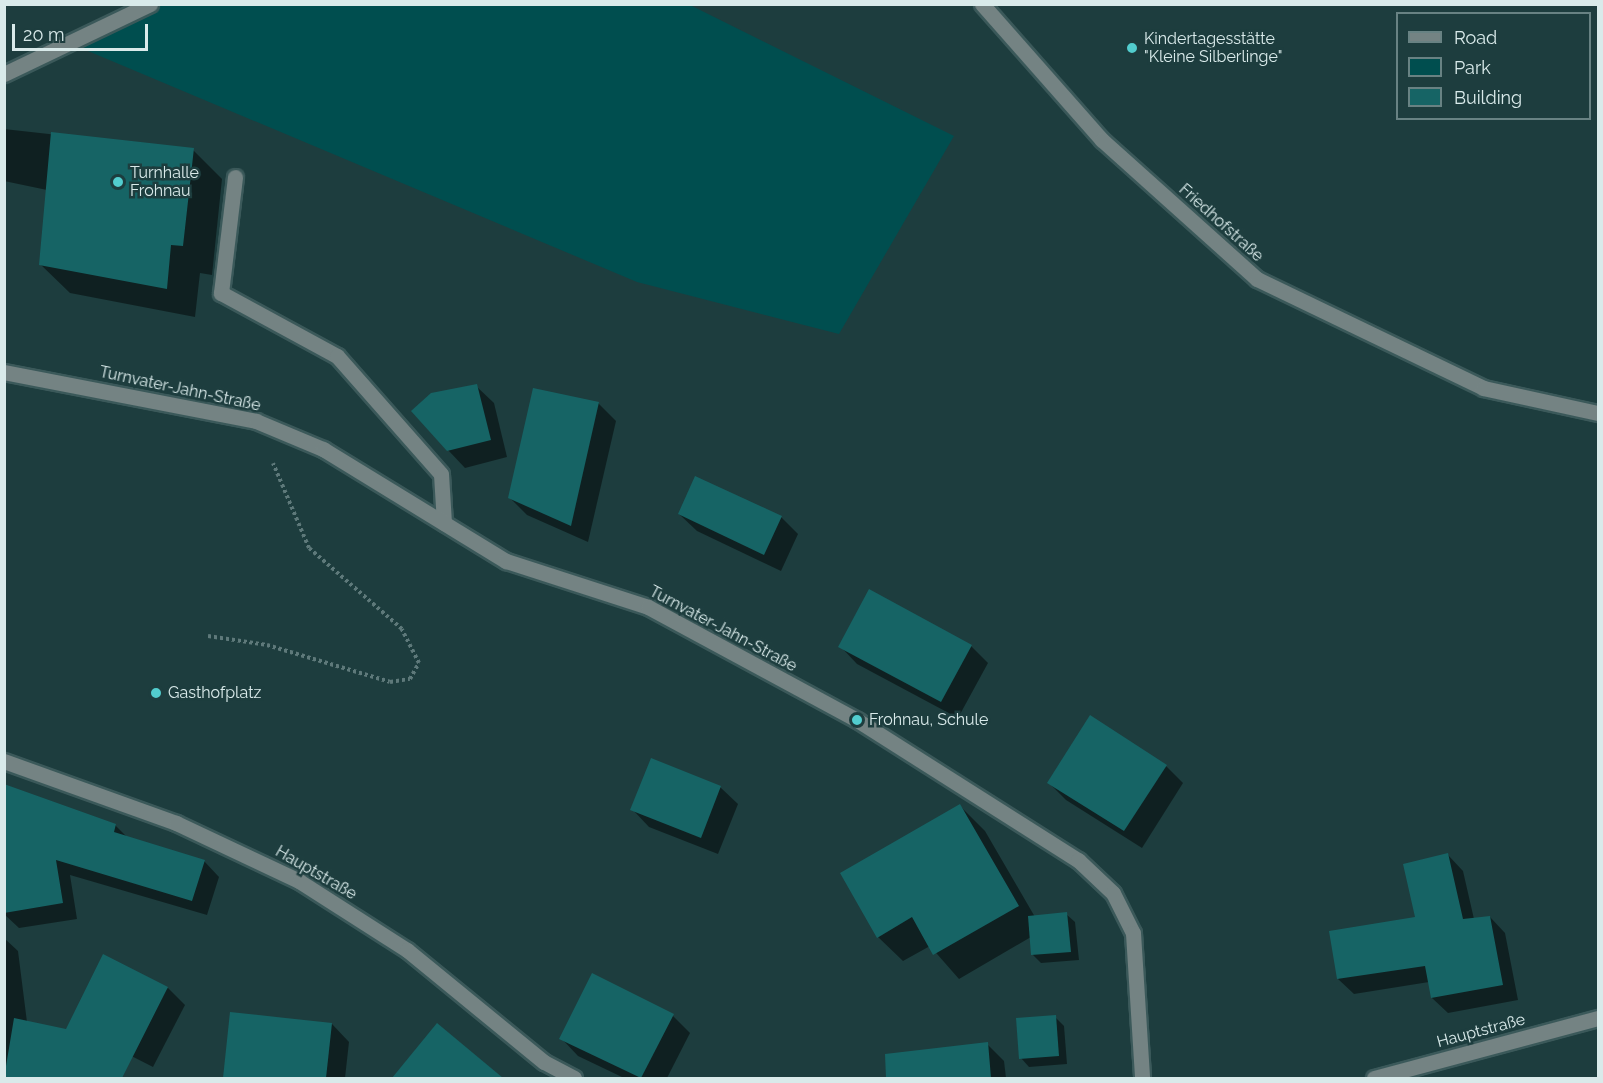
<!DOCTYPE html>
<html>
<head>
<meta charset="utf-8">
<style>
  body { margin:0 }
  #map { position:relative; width:1603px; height:1083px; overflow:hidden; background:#1d3d3e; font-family:Raleway,sans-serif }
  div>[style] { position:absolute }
  .green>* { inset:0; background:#004e4f }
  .shadow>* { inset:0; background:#0007 }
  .building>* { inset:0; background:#166465 }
  .path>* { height:4px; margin-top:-2px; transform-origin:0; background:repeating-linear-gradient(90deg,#5e797a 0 3px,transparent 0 6px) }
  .roads { filter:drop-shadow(2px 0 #3b595a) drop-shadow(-2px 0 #3b595a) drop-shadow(0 2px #3b595a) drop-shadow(0 -2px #3b595a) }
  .minor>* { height:15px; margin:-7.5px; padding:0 7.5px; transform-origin:7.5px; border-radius:7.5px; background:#748383 }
  .dots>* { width:16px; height:16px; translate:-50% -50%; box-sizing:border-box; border:3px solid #1d3d3e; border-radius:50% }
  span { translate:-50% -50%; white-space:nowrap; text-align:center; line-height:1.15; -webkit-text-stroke:5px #1d3d3e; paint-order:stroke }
  .poi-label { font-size:16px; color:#d9eaea }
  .left { translate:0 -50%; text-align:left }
  .street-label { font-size:16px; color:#d9eaea }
  .frame { position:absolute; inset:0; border:6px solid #d9eaea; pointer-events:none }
  .legend { position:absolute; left:1396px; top:12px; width:195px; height:108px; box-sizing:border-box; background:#1d3d3e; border:2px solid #688283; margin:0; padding:8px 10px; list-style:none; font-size:18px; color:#d9eaea }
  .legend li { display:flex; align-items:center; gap:12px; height:30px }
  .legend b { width:30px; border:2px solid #688283 }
  .scale { position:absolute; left:12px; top:24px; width:136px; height:27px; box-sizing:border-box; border:3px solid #d9eaea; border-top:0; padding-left:8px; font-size:18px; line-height:21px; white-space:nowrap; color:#d9eaea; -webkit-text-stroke:4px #1d3d3e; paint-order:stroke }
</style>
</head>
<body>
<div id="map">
  <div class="green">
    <div style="clip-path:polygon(150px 5px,690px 5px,954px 136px,839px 334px,637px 282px,69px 43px)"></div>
  </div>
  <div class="shadow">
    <div style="clip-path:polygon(4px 129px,193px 150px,222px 179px,212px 275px,200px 273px,195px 317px,70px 293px,40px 264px,47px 190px,4px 181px)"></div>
    <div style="clip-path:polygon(476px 386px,494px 403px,507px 457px,465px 468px,448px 450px)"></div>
    <div style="clip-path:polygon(598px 403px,616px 421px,588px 542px,527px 515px,510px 498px)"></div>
    <div style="clip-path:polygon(679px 514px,781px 517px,798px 534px,781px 571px,697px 531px)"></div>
    <div style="clip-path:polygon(840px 646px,971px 646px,988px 663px,958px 718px,857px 664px)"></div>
    <div style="clip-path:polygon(1166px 766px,1183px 783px,1142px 848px,1066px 800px,1049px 783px)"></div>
    <div style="clip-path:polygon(4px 785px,115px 825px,128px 838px,204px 861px,219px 877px,207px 915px,70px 875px,77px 919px,19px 928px,4px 914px)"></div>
    <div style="clip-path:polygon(720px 787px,738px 804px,718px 854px,649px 827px,632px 809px)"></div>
    <div style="clip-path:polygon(960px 806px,985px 831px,1035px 917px,1066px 914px,1075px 922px,1079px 960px,1041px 963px,1033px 955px,1031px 937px,959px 979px,930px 946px,903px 961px,878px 937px)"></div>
    <div style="clip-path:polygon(1448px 855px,1463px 871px,1474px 919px,1490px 917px,1505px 933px,1518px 1000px,1448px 1013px,1432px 998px,1429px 982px,1354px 994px,1338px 979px,1416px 918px)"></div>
    <div style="clip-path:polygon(4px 938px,18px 951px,27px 1022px,95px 1048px,86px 1078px,4px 1078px)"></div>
    <div style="clip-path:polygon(168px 988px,185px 1005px,153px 1067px,90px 1035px)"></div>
    <div style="clip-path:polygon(231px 1013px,332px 1024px,349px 1042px,345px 1078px,224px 1078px)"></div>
    <div style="clip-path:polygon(673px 1016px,690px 1033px,667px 1078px,624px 1078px,578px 1056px,561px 1038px)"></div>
    <div style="clip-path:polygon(1055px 1017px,1064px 1026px,1067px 1064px,1029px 1067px,1021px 1058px)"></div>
    <div style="clip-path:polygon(437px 1026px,499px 1078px,394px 1078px)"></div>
    <div style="clip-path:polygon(987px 1044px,1004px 1061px,1006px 1078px,930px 1078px,927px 1051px)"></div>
  </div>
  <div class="building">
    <div style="clip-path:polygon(51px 132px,194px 148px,183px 246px,171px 245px,167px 289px,39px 265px)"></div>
    <div style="clip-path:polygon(477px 384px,491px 440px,447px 451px,411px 411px,431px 393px)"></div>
    <div style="clip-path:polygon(533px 388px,599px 402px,571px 526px,508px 498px)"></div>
    <div style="clip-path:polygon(695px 476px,782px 516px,764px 555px,678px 514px)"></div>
    <div style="clip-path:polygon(869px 589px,972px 645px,941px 702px,838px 647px)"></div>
    <div style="clip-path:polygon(1090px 715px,1167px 765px,1124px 831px,1047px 783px)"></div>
    <div style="clip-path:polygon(651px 758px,721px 786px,701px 838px,630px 810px)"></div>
    <div style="clip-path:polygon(4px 784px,116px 824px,114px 832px,205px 860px,192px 901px,56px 860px,63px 903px,4px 913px)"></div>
    <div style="clip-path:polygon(960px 804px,1019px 906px,933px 955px,912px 917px,877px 938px,840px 873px)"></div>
    <div style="clip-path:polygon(1448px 853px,1463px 919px,1490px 916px,1503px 985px,1431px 998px,1425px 966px,1337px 979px,1329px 931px,1415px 917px,1403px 864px)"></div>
    <div style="clip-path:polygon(1067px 912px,1071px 952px,1031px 955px,1028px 916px)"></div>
    <div style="clip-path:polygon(103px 954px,168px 987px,122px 1078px,4px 1078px,14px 1018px,66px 1029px)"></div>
    <div style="clip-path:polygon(592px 973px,674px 1014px,641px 1078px,559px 1039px)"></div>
    <div style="clip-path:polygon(230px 1012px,332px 1023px,326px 1078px,223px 1078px)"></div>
    <div style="clip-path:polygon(1056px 1015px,1059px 1056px,1019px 1059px,1016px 1018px)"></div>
    <div style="clip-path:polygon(437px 1023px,503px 1078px,392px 1078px)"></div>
    <div style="clip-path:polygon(988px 1042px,991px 1078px,886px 1078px,885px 1054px)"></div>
  </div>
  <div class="path">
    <div style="left:208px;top:636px;width:60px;rotate:8.7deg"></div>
    <div style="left:267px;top:645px;width:128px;rotate:16.7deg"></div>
    <div style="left:390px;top:682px;width:20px;rotate:-9deg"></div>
    <div style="left:410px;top:679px;width:18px;rotate:-61deg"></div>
    <div style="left:419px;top:663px;width:38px;rotate:-117deg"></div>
    <div style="left:402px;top:629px;width:123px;rotate:-138.9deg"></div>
    <div style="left:309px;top:548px;width:92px;rotate:-113deg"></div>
  </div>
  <div class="roads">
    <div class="minor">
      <div style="left:982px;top:4px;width:181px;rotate:48.6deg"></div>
      <div style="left:1102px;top:140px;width:208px;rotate:41.9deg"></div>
      <div style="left:1257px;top:279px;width:251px;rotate:25.7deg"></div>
      <div style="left:1483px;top:388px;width:118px;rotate:12.3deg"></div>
      <div style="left:4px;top:74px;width:162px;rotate:-25.6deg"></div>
      <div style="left:235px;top:177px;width:117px;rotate:96.9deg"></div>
      <div style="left:221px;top:293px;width:132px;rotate:28.5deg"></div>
      <div style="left:337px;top:356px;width:157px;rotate:48.6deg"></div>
      <div style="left:441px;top:474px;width:49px;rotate:86.5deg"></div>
      <div style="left:4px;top:372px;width:257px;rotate:11deg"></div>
      <div style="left:256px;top:421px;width:73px;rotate:22.7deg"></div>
      <div style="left:323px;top:449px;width:215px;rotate:31.5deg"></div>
      <div style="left:506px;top:561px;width:149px;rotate:17.9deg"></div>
      <div style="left:648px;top:607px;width:238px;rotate:28.4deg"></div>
      <div style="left:857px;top:720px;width:262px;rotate:32.4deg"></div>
      <div style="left:1078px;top:860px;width:48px;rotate:43.3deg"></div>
      <div style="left:1113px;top:893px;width:45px;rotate:63.4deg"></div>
      <div style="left:1133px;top:933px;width:145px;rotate:86.4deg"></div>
      <div style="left:4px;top:761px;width:183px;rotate:19.8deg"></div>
      <div style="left:176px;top:823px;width:136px;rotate:25.2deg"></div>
      <div style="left:299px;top:881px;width:128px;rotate:32.6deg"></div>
      <div style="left:407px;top:950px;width:177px;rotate:39.3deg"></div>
      <div style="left:544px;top:1062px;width:34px;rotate:28deg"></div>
      <div style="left:1374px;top:1078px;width:232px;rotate:-15deg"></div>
    </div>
  </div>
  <div class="dots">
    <div style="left:1132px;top:48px;background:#52cdce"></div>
    <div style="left:118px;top:182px;background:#52cdce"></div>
    <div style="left:156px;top:693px;background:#52cdce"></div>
    <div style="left:857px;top:720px;background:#52cdce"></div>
  </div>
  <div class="poi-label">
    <span class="left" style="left:1144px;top:48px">Kindertagesstätte<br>"Kleine Silberlinge"</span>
    <span class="left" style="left:130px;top:182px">Turnhalle<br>Frohnau</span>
    <span class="left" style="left:168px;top:693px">Gasthofplatz</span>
    <span class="left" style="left:869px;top:720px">Frohnau, Schule</span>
  </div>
  <div class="street-label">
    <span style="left:1221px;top:223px;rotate:42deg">Friedhofstraße</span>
    <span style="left:180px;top:389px;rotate:12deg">Turnvater-Jahn-Straße</span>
    <span style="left:723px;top:629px;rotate:28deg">Turnvater-Jahn-Straße</span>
    <span style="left:316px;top:873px;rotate:30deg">Hauptstraße</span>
    <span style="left:1481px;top:1031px;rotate:-15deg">Hauptstraße</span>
  </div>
  <div class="frame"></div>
  <ul class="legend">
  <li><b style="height:8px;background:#748383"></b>Road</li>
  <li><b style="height:16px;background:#004e4f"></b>Park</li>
  <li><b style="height:16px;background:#166465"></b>Building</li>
  </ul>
  <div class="scale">20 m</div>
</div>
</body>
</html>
